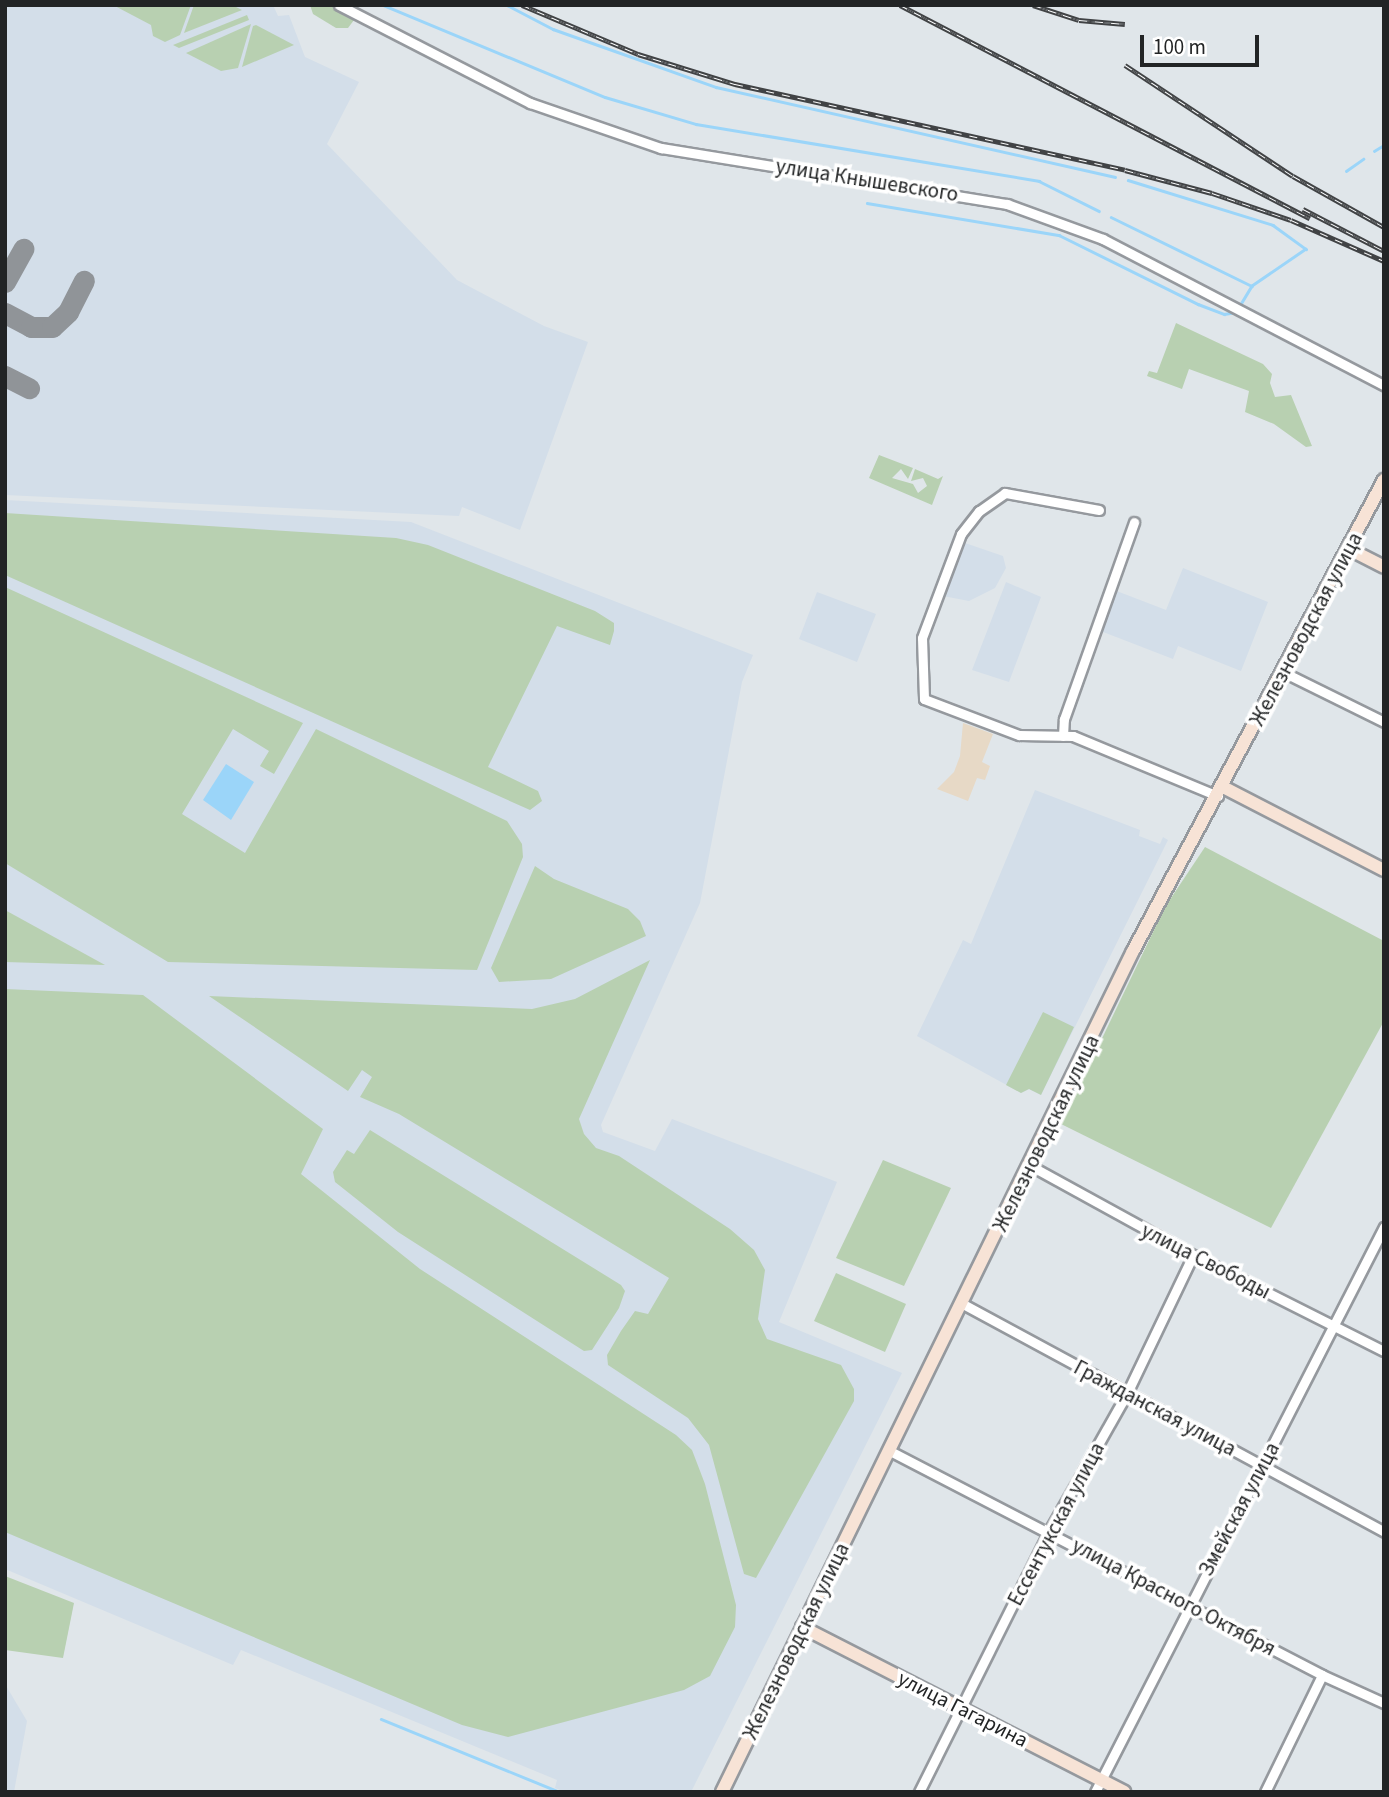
<!DOCTYPE html>
<html>
<head>
<meta charset="utf-8">
<style>
  body { margin:0 }
  #map { position:relative; width:1389px; height:1797px; overflow:hidden; background:#e0e6ea; font-family:"Source Sans 3",sans-serif }
  div>[style] { position:absolute }
  .built>* { inset:0; background:#d3dee9 }
  .medical>* { inset:0; background:#e7d9c6 }
  .green>* { inset:0; background:#b8d0b1 }
  .water>* { inset:0; background:#9bd5f9 }
  .stream>* { height:2.5px; margin:-1.25px; padding:0 1.25px; transform-origin:1.25px; border-radius:1.25px; background:#9bd5f9 }
  .taxiway>* { height:21px; margin:-10.5px; padding:0 10.5px; transform-origin:10.5px; border-radius:10.5px; background:#909498 }
  .roads { filter:drop-shadow(2px 0 #95999e) drop-shadow(-2px 0 #95999e) drop-shadow(0 2px #95999e) drop-shadow(0 -2px #95999e) }
  .street>* { height:9px; margin:-4.5px; padding:0 4.5px; transform-origin:4.5px; border-radius:4.5px; background:#fff }
  .secondary>* { height:12px; margin:-6px; padding:0 6px; transform-origin:6px; border-radius:6px; background:#f7e3d6 }
  .rail>* { height:5px; margin-top:-2.5px; transform-origin:0; background:repeating-linear-gradient(90deg,#fff 0 8px,#414345 0 16px); box-sizing:border-box; border-block:2px solid #414345 }
  span { translate:-50% -50%; white-space:nowrap; text-align:center; line-height:1.15; -webkit-text-stroke:7px #fff; paint-order:stroke }
  .street-label { font-size:21px; color:#222425 }
  .frame { position:absolute; inset:0; border:7px solid #222425; pointer-events:none }
  .scale { position:absolute; left:1140px; top:35px; width:119px; height:32px; box-sizing:border-box; border:4px solid #222425; border-top:0; padding-left:9px; font-size:21px; line-height:24px; white-space:nowrap; color:#222425; -webkit-text-stroke:5px #fff; paint-order:stroke }
</style>
</head>
<body>
<div id="map">
  <div class="built">
    <div style="clip-path:polygon(5px 5px,273px 5px,278px 16px,289px 15px,305px 57px,359px 82px,327px 144px,457px 280px,544px 326px,588px 342px,520px 530px,462px 507px,459px 516px,5px 495px)"></div>
    <div style="clip-path:polygon(5px 500px,411px 522px,753px 655px,742px 682px,700px 903px,601px 1125px,603px 1132px,655px 1151px,672px 1119px,837px 1182px,779px 1322px,902px 1373px,691px 1792px,565px 1792px,555px 1788px,557px 1780px,241px 1650px,233px 1665px,5px 1569px)"></div>
    <div style="clip-path:polygon(965px 543px,1003px 556px,1006px 568px,995px 588px,969px 601px,943px 596px)"></div>
    <div style="clip-path:polygon(1183px 568px,1268px 602px,1241px 671px,1178px 646px,1173px 659px,1098px 630px,1114px 590px,1166px 610px)"></div>
    <div style="clip-path:polygon(1006px 582px,1041px 597px,1009px 682px,972px 670px)"></div>
    <div style="clip-path:polygon(817px 592px,876px 614px,857px 662px,799px 639px)"></div>
    <div style="clip-path:polygon(1035px 790px,1140px 830px,1139px 836px,1160px 844px,1163px 837px,1168px 840px,1041px 1095px,1029px 1089px,1021px 1093px,917px 1036px,963px 940px,971px 944px)"></div>
    <div style="clip-path:polygon(5px 1684px,27px 1721px,14px 1792px,5px 1792px)"></div>
  </div>
  <div class="medical">
    <div style="clip-path:polygon(963px 723px,993px 734px,982px 762px,990px 766px,985px 780px,977px 778px,968px 801px,937px 789px,954px 772px,960px 756px)"></div>
  </div>
  <div class="green">
    <div style="clip-path:polygon(113px 5px,191px 5px,180px 35px,165px 42px,153px 36px,151px 25px)"></div>
    <div style="clip-path:polygon(194px 5px,232px 5px,242px 10px,184px 33px)"></div>
    <div style="clip-path:polygon(310px 5px,330px 5px,354px 20px,348px 28px,336px 28px,313px 14px)"></div>
    <div style="clip-path:polygon(247px 15px,249px 20px,179px 48px,173px 45px)"></div>
    <div style="clip-path:polygon(251px 24px,238px 68px,221px 71px,186px 53px)"></div>
    <div style="clip-path:polygon(256px 25px,294px 45px,242px 67px,253px 26px)"></div>
    <div style="clip-path:polygon(1176px 323px,1263px 364px,1272px 374px,1270px 383px,1275px 397px,1291px 395px,1312px 446px,1306px 447px,1274px 424px,1245px 412px,1249px 391px,1189px 369px,1182px 389px,1147px 376px,1149px 371px,1157px 373px)"></div>
    <div style="clip-path:polygon(879px 455px,913px 468px,908px 479px,901px 469px,892px 478px,913px 484px,918px 493px,927px 486px,923px 478px,911px 481px,915px 469px,938px 479px,943px 476px,932px 505px,869px 478px)"></div>
    <div style="clip-path:polygon(5px 513px,396px 538px,428px 545px,595px 611px,614px 623px,614px 631px,610px 645px,557px 626px,488px 767px,538px 791px,542px 801px,530px 810px,5px 575px)"></div>
    <div style="clip-path:polygon(5px 587px,303px 723px,274px 774px,260px 766px,269px 751px,233px 729px,182px 814px,245px 853px,316px 729px,507px 821px,522px 844px,523px 857px,477px 970px,168px 962px,5px 863px)"></div>
    <div style="clip-path:polygon(1205px 847px,1384px 941px,1384px 1021px,1271px 1228px,1061px 1124px,1165px 907px)"></div>
    <div style="clip-path:polygon(535px 866px,554px 879px,628px 909px,640px 921px,646px 936px,551px 979px,499px 982px,491px 968px)"></div>
    <div style="clip-path:polygon(5px 910px,105px 965px,5px 962px)"></div>
    <div style="clip-path:polygon(650px 960px,579px 1119px,584px 1134px,596px 1148px,619px 1156px,730px 1229px,754px 1250px,765px 1270px,758px 1319px,767px 1339px,841px 1365px,854px 1389px,854px 1401px,756px 1578px,744px 1574px,709px 1445px,688px 1418px,608px 1365px,607px 1355px,621px 1331px,635px 1311px,648px 1314px,669px 1278px,399px 1114px,360px 1097px,372px 1077px,362px 1070px,348px 1091px,209px 996px,532px 1009px,575px 999px)"></div>
    <div style="clip-path:polygon(5px 989px,143px 995px,323px 1129px,301px 1174px,420px 1269px,676px 1435px,692px 1450px,705px 1484px,736px 1605px,735px 1627px,710px 1676px,684px 1690px,508px 1737px,462px 1725px,5px 1532px)"></div>
    <div style="clip-path:polygon(1043px 1012px,1074px 1027px,1041px 1095px,1029px 1089px,1021px 1093px,1006px 1085px)"></div>
    <div style="clip-path:polygon(370px 1130px,621px 1285px,625px 1291px,619px 1308px,592px 1350px,584px 1351px,398px 1232px,335px 1182px,333px 1172px,347px 1150px,354px 1154px)"></div>
    <div style="clip-path:polygon(883px 1160px,951px 1188px,904px 1286px,836px 1258px)"></div>
    <div style="clip-path:polygon(836px 1273px,906px 1304px,885px 1352px,814px 1321px)"></div>
    <div style="clip-path:polygon(5px 1576px,74px 1603px,63px 1658px,5px 1650px)"></div>
  </div>
  <div class="water">
    <div style="clip-path:polygon(226px 764px,254px 782px,231px 820px,203px 800px)"></div>
  </div>
  <div class="stream">
    <div style="left:383px;top:5px;width:240px;rotate:22.5deg"></div>
    <div style="left:605px;top:97px;width:95px;rotate:16.5deg"></div>
    <div style="left:696px;top:124px;width:348px;rotate:9.4deg"></div>
    <div style="left:1039px;top:181px;width:67px;rotate:26.6deg"></div>
    <div style="left:507px;top:5px;width:52px;rotate:27.6deg"></div>
    <div style="left:553px;top:29px;width:173px;rotate:19.6deg"></div>
    <div style="left:716px;top:87px;width:409px;rotate:12.7deg"></div>
    <div style="left:1374px;top:151px;width:12px;rotate:-31deg"></div>
    <div style="left:1346px;top:171px;width:21px;rotate:-35deg"></div>
    <div style="left:1128px;top:180px;width:152px;rotate:17.2deg"></div>
    <div style="left:1273px;top:225px;width:41px;rotate:36deg"></div>
    <div style="left:1306px;top:249px;width:65px;rotate:145.6deg"></div>
    <div style="left:1252px;top:286px;width:23px;rotate:121deg"></div>
    <div style="left:867px;top:203px;width:195px;rotate:9.5deg"></div>
    <div style="left:1059px;top:235px;width:155px;rotate:26.4deg"></div>
    <div style="left:1198px;top:304px;width:28px;rotate:21deg"></div>
    <div style="left:1224px;top:314px;width:12px;rotate:-9deg"></div>
    <div style="left:1111px;top:217px;width:157px;rotate:26.1deg"></div>
    <div style="left:381px;top:1719px;width:193px;rotate:22.2deg"></div>
  </div>
  <div class="taxiway">
    <div style="left:5px;top:282px;width:38px;rotate:-61deg"></div>
    <div style="left:5px;top:313px;width:30px;rotate:28deg"></div>
    <div style="left:31px;top:327px;width:21px"></div>
    <div style="left:52px;top:327px;width:22px;rotate:-43deg"></div>
    <div style="left:68px;top:312px;width:35px;rotate:-63deg"></div>
    <div style="left:5px;top:376px;width:27px;rotate:27deg"></div>
  </div>
  <div class="roads">
    <div class="street">
      <div style="left:339px;top:5px;width:215px;rotate:27.2deg"></div>
      <div style="left:530px;top:103px;width:139px;rotate:19deg"></div>
      <div style="left:661px;top:148px;width:351px;rotate:9.2deg"></div>
      <div style="left:1007px;top:204px;width:102px;rotate:20deg"></div>
      <div style="left:1103px;top:239px;width:317px;rotate:27.5deg"></div>
      <div style="left:1099px;top:510px;width:96px;rotate:-169.7deg"></div>
      <div style="left:1005px;top:493px;width:32px;rotate:145deg"></div>
      <div style="left:979px;top:511px;width:29px;rotate:128deg"></div>
      <div style="left:961px;top:534px;width:111px;rotate:110.6deg"></div>
      <div style="left:922px;top:638px;width:61px;rotate:88.1deg"></div>
      <div style="left:924px;top:699px;width:102px;rotate:20.8deg"></div>
      <div style="left:1019px;top:735px;width:54px;rotate:1.1deg"></div>
      <div style="left:1073px;top:736px;width:157px;rotate:22.5deg"></div>
      <div style="left:1283px;top:672px;width:113px;rotate:26.3deg"></div>
      <div style="left:1063px;top:736px;width:17px;rotate:-87deg"></div>
      <div style="left:1064px;top:719px;width:209px;rotate:-70.4deg"></div>
      <div style="left:1031px;top:1166px;width:185px;rotate:28.8deg"></div>
      <div style="left:1193px;top:1255px;width:214px;rotate:26.7deg"></div>
      <div style="left:963px;top:1304px;width:479px;rotate:28.4deg"></div>
      <div style="left:890px;top:1451px;width:487px;rotate:27.4deg"></div>
      <div style="left:1322px;top:1675px;width:68px;rotate:24.3deg"></div>
      <div style="left:919px;top:1792px;width:292px;rotate:-63.5deg"></div>
      <div style="left:1049px;top:1531px;width:159px;rotate:-60.5deg"></div>
      <div style="left:1127px;top:1393px;width:153px;rotate:-64.4deg"></div>
      <div style="left:1095px;top:1792px;width:635px;rotate:-62.91deg"></div>
      <div style="left:1265px;top:1792px;width:130px;rotate:-64deg"></div>
    </div>
    <div class="secondary">
      <div style="left:1349px;top:549px;width:39px;rotate:27deg"></div>
      <div style="left:1223px;top:787px;width:181px;rotate:27.3deg"></div>
      <div style="left:802px;top:1627px;width:362px;rotate:27.1deg"></div>
      <div style="left:722px;top:1792px;width:936px;rotate:-63.96deg"></div>
      <div style="left:1133px;top:951px;width:534px;rotate:-61.95deg"></div>
    </div>
  </div>
  <div class="rail">
    <div style="left:522px;top:5px;width:126px;rotate:22.9deg"></div>
    <div style="left:638px;top:54px;width:102px;rotate:17.2deg"></div>
    <div style="left:735px;top:84px;width:399px;rotate:12.4deg"></div>
    <div style="left:1125px;top:170px;width:90px;rotate:14.8deg"></div>
    <div style="left:1212px;top:193px;width:83px;rotate:18.9deg"></div>
    <div style="left:1291px;top:220px;width:102px;rotate:23.8deg"></div>
    <div style="left:900px;top:5px;width:462px;rotate:27.5deg"></div>
    <div style="left:1033px;top:5px;width:48px;rotate:18.1deg"></div>
    <div style="left:1079px;top:20px;width:46px;rotate:5deg"></div>
    <div style="left:1125px;top:65px;width:201px;rotate:33.5deg"></div>
    <div style="left:1293px;top:176px;width:104px;rotate:29.3deg"></div>
    <div style="left:1303px;top:209px;width:91px;rotate:27.4deg"></div>
  </div>
  <div class="street-label">
    <span style="left:867px;top:180px;rotate:9deg">улица Кнышевского</span>
    <span style="left:1306px;top:629px;rotate:-62deg">Железноводская улица</span>
    <span style="left:1046px;top:1133px;rotate:-64deg">Железноводская улица</span>
    <span style="left:1206px;top:1261px;rotate:27deg">улица Свободы</span>
    <span style="left:1155px;top:1408px;rotate:28deg">Гражданская улица</span>
    <span style="left:1239px;top:1509px;rotate:-62deg">Змейская улица</span>
    <span style="left:1056px;top:1524px;rotate:-62deg">Ессентукская улица</span>
    <span style="left:1174px;top:1597px;rotate:28deg">улица Красного Октября</span>
    <span style="left:796px;top:1641px;rotate:-64deg">Железноводская улица</span>
    <span style="left:963px;top:1709px;rotate:27deg">улица Гагарина</span>
  </div>
  <div class="frame"></div>
  <div class="scale">100 m</div>
</div>
</body>
</html>
